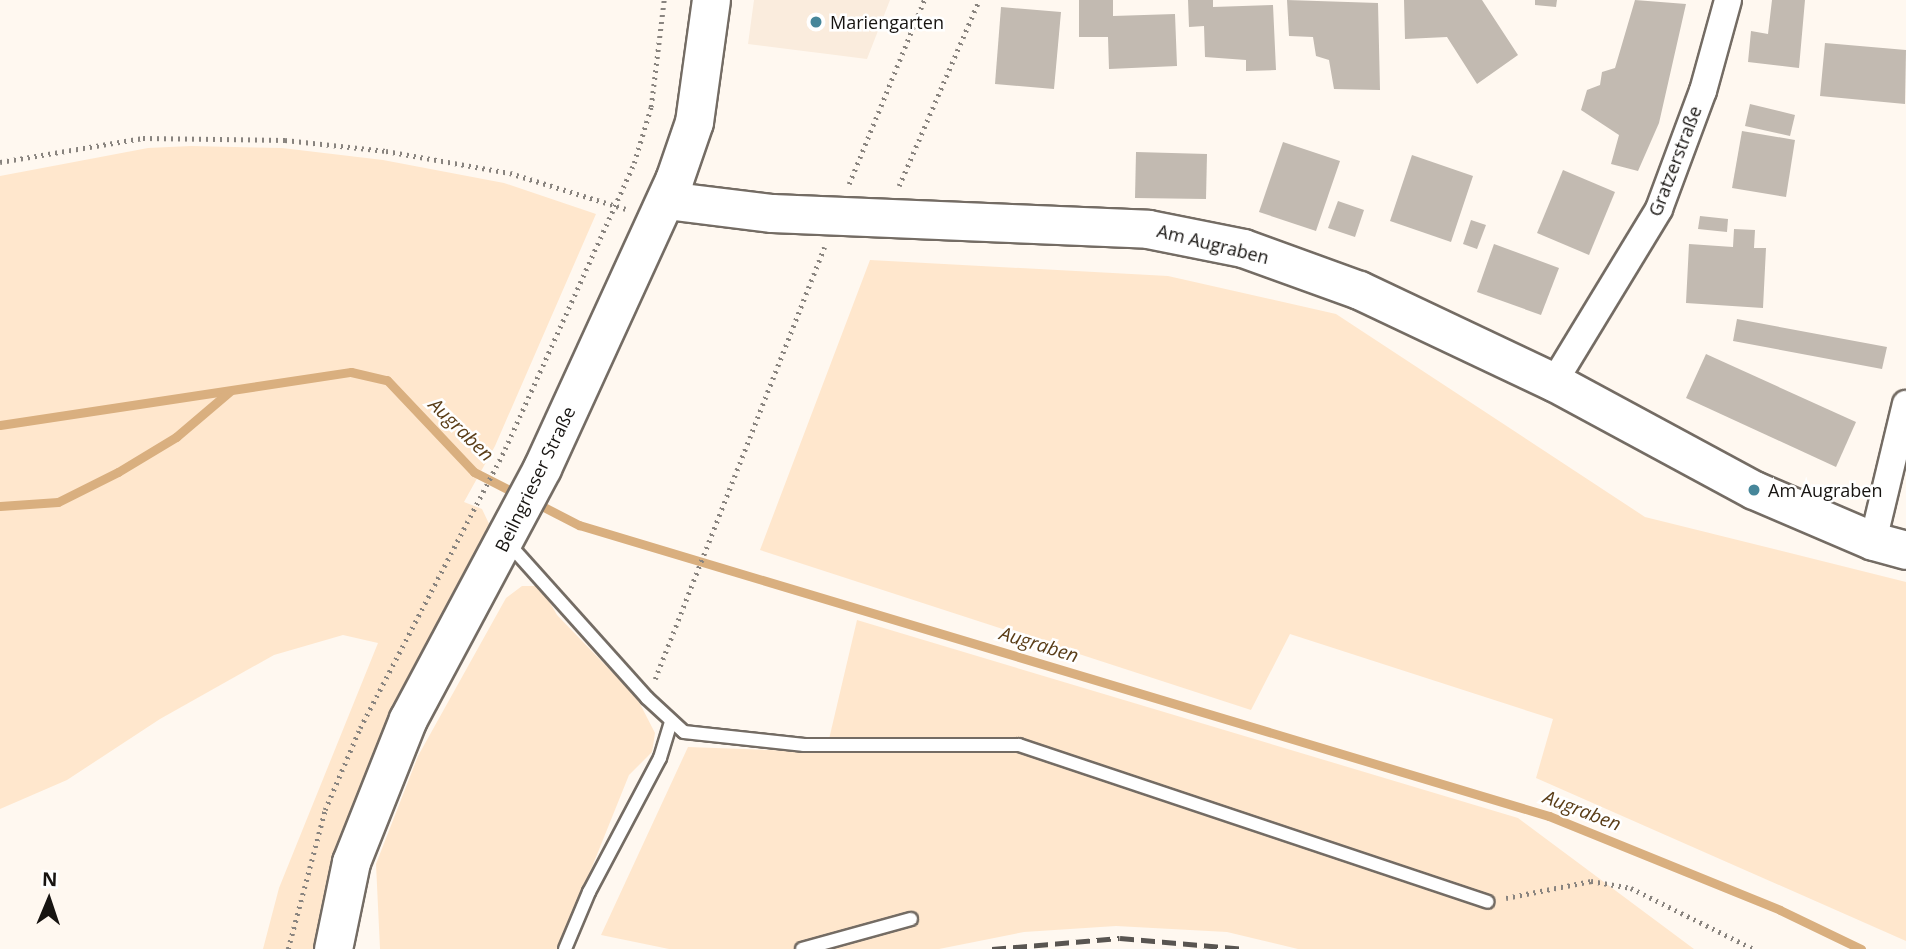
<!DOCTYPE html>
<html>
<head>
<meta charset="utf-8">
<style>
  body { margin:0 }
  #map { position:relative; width:1906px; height:949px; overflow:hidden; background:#fff8f0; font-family:"Open Sans",sans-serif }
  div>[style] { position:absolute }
  .built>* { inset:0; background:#faecdd }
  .green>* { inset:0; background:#ffe7cd }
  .stream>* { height:9px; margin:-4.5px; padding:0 4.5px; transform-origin:4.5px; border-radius:4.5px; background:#d9af7f }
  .building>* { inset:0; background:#c2bab1 }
  .path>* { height:4.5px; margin-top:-2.25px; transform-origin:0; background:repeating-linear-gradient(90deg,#89847f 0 2px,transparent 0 7px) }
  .roads { filter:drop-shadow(2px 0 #746c64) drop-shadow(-2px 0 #746c64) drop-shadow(0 2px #746c64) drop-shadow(0 -2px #746c64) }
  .lane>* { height:12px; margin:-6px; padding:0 6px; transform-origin:6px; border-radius:6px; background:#fff }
  .street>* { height:26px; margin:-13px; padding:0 13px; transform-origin:13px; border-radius:13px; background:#fff }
  .secondary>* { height:37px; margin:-18.5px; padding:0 18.5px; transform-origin:18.5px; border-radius:18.5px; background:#fff }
  .rail>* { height:5px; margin-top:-2.5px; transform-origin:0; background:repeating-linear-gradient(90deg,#595551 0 14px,transparent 0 21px) }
  .dots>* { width:19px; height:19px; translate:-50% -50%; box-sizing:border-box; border:4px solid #fff; border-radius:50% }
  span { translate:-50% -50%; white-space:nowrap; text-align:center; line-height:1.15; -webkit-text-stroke:5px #fff; paint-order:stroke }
  .poi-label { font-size:18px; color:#171411 }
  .left { translate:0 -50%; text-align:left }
  .street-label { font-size:18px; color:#171411 }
  .water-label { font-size:19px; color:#5a3d17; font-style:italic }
  .north { position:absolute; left:14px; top:865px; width:70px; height:70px; -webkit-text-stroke:5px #fff; paint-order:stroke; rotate:2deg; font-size:19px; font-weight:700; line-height:28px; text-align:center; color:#171411 }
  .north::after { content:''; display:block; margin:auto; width:24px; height:32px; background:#171411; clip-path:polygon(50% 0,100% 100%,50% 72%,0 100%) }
</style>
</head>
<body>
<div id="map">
  <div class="built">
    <div style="clip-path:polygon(754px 0,890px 0,867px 59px,748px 44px)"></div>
  </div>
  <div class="green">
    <div style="clip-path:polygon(191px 146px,282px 148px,383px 160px,504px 183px,596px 214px,495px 446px,464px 502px,482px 509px,491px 528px,342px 830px,314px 949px,263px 949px,279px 888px,378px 643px,343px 635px,274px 655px,160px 719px,67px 780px,0 809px,0 176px,148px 148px)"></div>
    <div style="clip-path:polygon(870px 260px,1168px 276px,1336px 314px,1645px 517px,1906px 582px,1906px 941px,1536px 778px,1553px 719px,1290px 634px,1251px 710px,760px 550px)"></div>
    <div style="clip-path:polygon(522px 586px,535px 586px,547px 597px,557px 615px,637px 698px,655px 733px,652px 752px,629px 775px,559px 949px,380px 949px,376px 864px,418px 756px,506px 598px)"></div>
    <div style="clip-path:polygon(857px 620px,1518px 818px,1694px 949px,1298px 949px,1227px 932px,1116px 926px,1024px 932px,939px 949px,669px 949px,601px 935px,688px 747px,826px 752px)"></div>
  </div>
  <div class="stream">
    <div style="left:0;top:425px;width:355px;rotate:-8.6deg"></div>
    <div style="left:351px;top:372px;width:37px;rotate:13deg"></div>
    <div style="left:387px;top:380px;width:127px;rotate:46.6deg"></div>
    <div style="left:474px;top:472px;width:51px;rotate:27.1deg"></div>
    <div style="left:532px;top:501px;width:53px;rotate:27.1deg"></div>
    <div style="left:579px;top:525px;width:1013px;rotate:16.7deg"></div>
    <div style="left:1549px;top:816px;width:249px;rotate:22.1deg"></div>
    <div style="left:1780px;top:910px;width:90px;rotate:25.7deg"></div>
    <div style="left:0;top:506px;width:58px;rotate:-3.9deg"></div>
    <div style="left:58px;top:502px;width:67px;rotate:-26.6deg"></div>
    <div style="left:118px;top:472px;width:68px;rotate:-31.1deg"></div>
    <div style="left:176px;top:437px;width:71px;rotate:-40.4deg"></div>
  </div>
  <div class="building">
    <div style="clip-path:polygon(1079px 0,1113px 0,1113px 16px,1175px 14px,1177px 66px,1109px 69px,1108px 37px,1079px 37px)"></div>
    <div style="clip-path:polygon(1188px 0,1213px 0,1213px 7px,1273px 5px,1276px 70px,1246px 71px,1246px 60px,1205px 57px,1204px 26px,1189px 27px)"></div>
    <div style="clip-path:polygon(1287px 0,1378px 3px,1380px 90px,1334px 89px,1329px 60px,1316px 56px,1313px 37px,1289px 36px)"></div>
    <div style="clip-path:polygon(1404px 0,1482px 0,1518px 55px,1477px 84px,1447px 37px,1405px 39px)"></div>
    <div style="clip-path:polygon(1535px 0,1557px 0,1556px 7px,1535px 5px)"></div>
    <div style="clip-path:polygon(1635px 0,1686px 4px,1659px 123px,1638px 171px,1611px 164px,1619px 135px,1581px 110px,1587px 90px,1600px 85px,1602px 72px,1615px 68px)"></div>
    <div style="clip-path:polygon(1772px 0,1805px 0,1799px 68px,1748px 62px,1751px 31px,1768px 34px)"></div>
    <div style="clip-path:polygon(1001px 7px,1061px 12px,1054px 89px,995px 84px)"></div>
    <div style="clip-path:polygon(1825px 43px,1906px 50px,1905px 104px,1820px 96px)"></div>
    <div style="clip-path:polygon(1750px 104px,1795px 115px,1790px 136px,1745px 126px)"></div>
    <div style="clip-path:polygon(1742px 131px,1795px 140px,1786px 197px,1732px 188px)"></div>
    <div style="clip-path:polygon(1283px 142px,1340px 161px,1316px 231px,1259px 212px)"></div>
    <div style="clip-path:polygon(1136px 152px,1207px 154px,1206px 199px,1135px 198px)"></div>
    <div style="clip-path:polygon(1412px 155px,1473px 176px,1451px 242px,1390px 221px)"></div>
    <div style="clip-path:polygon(1563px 170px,1615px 192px,1589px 255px,1537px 233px)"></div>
    <div style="clip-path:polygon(1338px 201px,1364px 210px,1355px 237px,1328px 228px)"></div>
    <div style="clip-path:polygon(1700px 216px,1728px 219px,1727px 232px,1698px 229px)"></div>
    <div style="clip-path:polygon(1471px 220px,1486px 225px,1477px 249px,1463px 244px)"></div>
    <div style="clip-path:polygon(1734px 229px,1755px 230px,1754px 248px,1766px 248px,1763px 308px,1686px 303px,1689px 244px,1733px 247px)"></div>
    <div style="clip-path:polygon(1494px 244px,1559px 268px,1541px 315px,1477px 292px)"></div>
    <div style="clip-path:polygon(1737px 319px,1887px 347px,1882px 369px,1733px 341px)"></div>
    <div style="clip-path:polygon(1706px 354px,1856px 422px,1836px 467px,1686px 398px)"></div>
  </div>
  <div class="path">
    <div style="left:0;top:162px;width:145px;rotate:-9.5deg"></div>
    <div style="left:143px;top:138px;width:142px;rotate:0.8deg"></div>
    <div style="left:285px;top:140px;width:102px;rotate:6.2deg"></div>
    <div style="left:386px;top:151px;width:126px;rotate:10.1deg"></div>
    <div style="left:510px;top:173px;width:121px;rotate:17.2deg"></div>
    <div style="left:849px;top:184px;width:199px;rotate:-67.8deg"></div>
    <div style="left:899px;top:186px;width:202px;rotate:-66.7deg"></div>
    <div style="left:655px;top:679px;width:464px;rotate:-68.6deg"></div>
    <div style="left:1506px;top:898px;width:87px;rotate:-11.3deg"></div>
    <div style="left:1591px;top:881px;width:41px;rotate:9.9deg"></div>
    <div style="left:1631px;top:888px;width:137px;rotate:26.4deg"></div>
    <div style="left:288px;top:949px;width:144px;rotate:-75.1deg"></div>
    <div style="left:325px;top:810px;width:89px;rotate:-66.9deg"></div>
    <div style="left:360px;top:728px;width:314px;rotate:-62.5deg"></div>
    <div style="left:505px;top:449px;width:314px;rotate:-65.7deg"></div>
    <div style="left:634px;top:163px;width:59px;rotate:-73.1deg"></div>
    <div style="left:651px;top:107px;width:108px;rotate:-83.1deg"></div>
  </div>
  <div class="roads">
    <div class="lane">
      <div style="left:508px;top:543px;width:208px;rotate:48.1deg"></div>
      <div style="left:647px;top:698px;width:50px;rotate:42.6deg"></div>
      <div style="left:684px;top:732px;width:121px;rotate:6.2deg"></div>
      <div style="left:804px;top:745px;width:215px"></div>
      <div style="left:1019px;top:745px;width:494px;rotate:18.5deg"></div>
      <div style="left:565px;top:949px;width:62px;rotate:-67.2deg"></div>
      <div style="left:589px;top:892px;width:152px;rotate:-62.1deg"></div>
      <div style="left:660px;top:758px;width:37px;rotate:-73deg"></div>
      <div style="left:802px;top:949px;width:113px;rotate:-15.4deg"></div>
    </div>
    <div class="street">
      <div style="left:1554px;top:382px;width:202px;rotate:-58.7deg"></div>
      <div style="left:1659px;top:209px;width:126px;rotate:-69.6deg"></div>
      <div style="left:1703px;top:91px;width:94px;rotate:-74.6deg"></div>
      <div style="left:1873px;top:541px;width:141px;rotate:-76.5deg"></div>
    </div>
    <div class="secondary">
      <div style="left:666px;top:200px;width:107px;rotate:7deg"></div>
      <div style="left:772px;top:213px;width:376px;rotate:2.4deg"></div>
      <div style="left:1148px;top:229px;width:97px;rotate:11.3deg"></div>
      <div style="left:1243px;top:248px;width:123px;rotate:19.9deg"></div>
      <div style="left:1359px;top:290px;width:216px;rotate:25.3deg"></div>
      <div style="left:1554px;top:382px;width:227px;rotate:28.4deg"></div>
      <div style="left:1754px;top:490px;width:129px;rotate:23.2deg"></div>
      <div style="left:1873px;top:541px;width:34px;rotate:15deg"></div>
      <div style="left:333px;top:949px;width:89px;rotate:-78.3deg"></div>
      <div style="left:351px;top:862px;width:154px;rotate:-68.3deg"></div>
      <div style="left:408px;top:719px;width:285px;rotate:-61.9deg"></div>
      <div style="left:542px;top:468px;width:317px;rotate:-65.4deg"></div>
      <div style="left:674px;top:180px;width:61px;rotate:-71deg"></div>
      <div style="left:694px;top:122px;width:123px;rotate:-82.1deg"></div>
    </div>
  </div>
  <div class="rail">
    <div style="left:992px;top:949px;width:128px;rotate:-4.9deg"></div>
    <div style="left:1120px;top:938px;width:126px;rotate:5deg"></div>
  </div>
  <div class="dots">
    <div style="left:816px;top:22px;background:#46869a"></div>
    <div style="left:1754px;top:490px;background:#46869a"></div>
  </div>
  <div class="poi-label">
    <span class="left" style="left:830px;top:22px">Mariengarten</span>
    <span class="left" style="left:1768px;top:490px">Am Augraben</span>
  </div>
  <div class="street-label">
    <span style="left:1675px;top:161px;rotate:-69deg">Gratzerstraße</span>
    <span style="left:1213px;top:244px;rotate:14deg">Am Augraben</span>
    <span style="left:535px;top:479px;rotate:-64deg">Beilngrieser Straße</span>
  </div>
  <div class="water-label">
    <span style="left:461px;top:430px;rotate:44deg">Augraben</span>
    <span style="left:1039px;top:645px;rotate:17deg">Augraben</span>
    <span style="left:1582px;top:811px;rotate:21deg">Augraben</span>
  </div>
  <div class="north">N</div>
</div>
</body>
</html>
